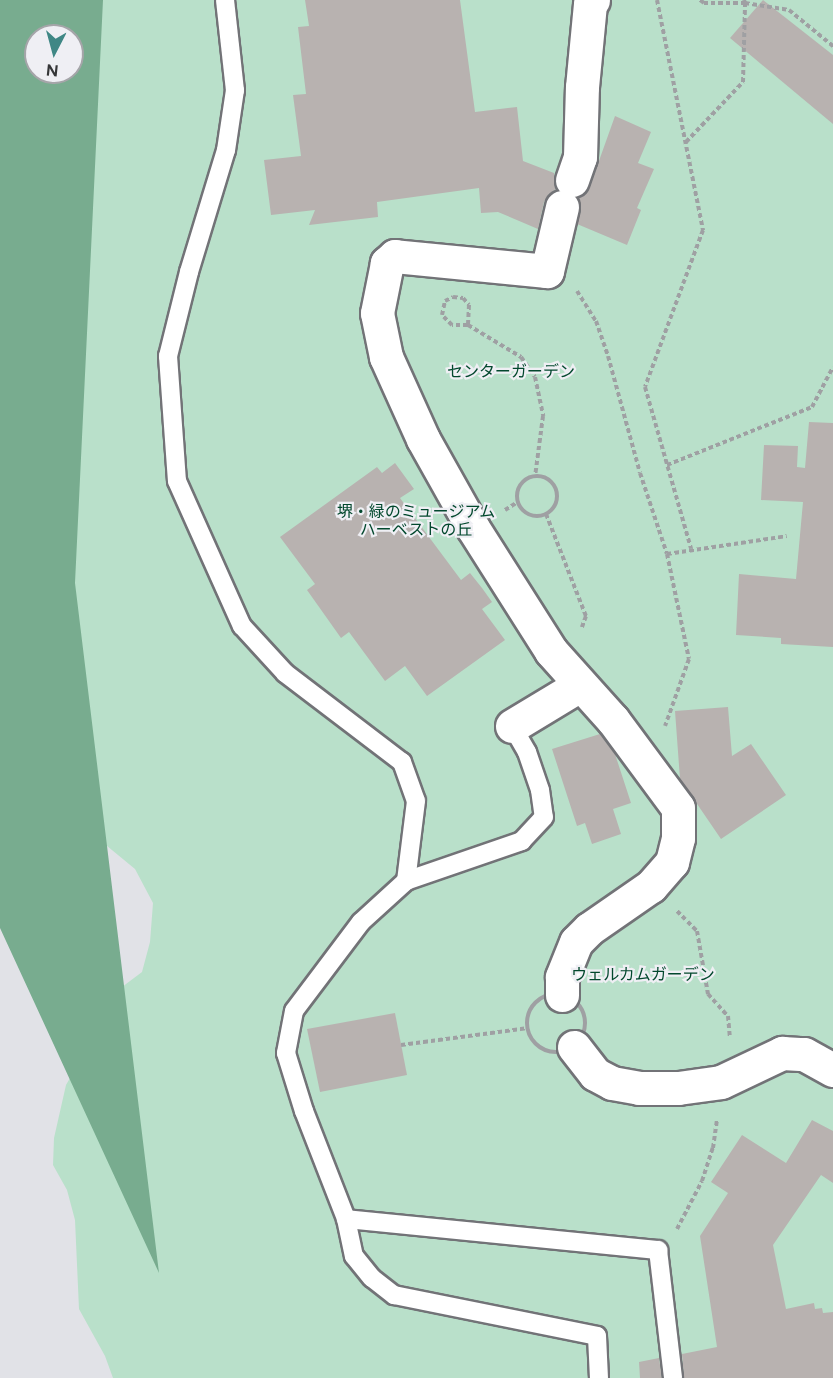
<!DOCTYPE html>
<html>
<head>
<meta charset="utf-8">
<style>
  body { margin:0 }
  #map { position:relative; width:833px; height:1378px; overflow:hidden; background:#e1e2e7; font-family:Figtree,"Noto Sans JP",sans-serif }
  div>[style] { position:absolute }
  .green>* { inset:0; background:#b9e0ca }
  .forest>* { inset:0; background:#78ac8f }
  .building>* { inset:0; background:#b8b2b0 }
  .path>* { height:4px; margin-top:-2px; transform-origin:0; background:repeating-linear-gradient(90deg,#9fa0a3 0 4.5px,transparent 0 7.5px) }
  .path>.ring { margin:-2px; padding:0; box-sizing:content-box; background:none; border:4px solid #9fa0a3; border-radius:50% }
  .roads { filter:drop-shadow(2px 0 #727377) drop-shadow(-2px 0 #727377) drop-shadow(0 2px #727377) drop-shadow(0 -2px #727377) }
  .lane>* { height:18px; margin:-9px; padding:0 9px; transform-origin:9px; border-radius:9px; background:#fff }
  .street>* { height:33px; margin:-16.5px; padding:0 16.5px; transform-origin:16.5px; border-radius:16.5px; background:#fff }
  span { translate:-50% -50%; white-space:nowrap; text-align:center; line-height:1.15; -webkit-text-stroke:4.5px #efeff4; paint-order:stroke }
  .park-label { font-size:16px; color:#02482d }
  .north { position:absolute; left:24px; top:24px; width:60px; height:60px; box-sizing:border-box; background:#efeff4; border:2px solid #a5a5a9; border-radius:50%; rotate:186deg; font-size:16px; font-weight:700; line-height:24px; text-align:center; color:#353638 }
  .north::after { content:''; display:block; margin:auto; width:21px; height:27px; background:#3f8785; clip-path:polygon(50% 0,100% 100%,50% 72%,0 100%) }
</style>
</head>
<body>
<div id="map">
  <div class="green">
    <div style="clip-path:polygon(0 0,833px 0,833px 1378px,113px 1378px,105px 1356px,79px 1309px,75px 1220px,67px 1190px,53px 1165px,54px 1138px,66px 1085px,122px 987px,142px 972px,150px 942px,153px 903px,135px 869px,101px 841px,0 671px,72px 72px,72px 36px,36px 36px)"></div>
  </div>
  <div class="forest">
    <div style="clip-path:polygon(evenodd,0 0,103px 0,75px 583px,159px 1273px,0 928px,0 0,36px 36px,72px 36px,72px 72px,36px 72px,36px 36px)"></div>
  </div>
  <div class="building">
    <div style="clip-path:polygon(305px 0,460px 0,475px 112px,517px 107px,523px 161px,554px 173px,556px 189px,548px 195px,544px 202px,538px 229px,498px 212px,481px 213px,479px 188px,377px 202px,378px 217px,309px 225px,315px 210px,271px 215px,264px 160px,301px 156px,293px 95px,306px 94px,298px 27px,309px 26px)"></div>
    <div style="clip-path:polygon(763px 0,833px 55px,833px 124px,730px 38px)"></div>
    <div style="clip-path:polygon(615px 116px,651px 132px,638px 163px,654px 169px,637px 208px,641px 210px,627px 245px,577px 224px,580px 211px,578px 198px,590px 186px)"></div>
    <div style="clip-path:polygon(809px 422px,833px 423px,833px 647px,781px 644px,781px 638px,736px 635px,739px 574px,796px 579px,803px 502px,761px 500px,764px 445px,798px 446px,797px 467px,805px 468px)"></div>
    <div style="clip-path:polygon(395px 463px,414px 489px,400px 498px,461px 580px,470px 573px,482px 588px,492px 602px,482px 609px,505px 640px,427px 696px,405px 666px,385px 681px,349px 632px,341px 638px,307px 590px,315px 584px,280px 537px,377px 467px,382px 473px)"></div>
    <div style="clip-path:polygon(728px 707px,732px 756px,751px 744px,786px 795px,721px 839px,680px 779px,675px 711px)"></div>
    <div style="clip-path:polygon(600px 734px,615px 754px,631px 803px,613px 809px,621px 834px,592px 844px,585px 823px,577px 826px,552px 749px)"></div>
    <div style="clip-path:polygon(395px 1013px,407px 1075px,320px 1092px,307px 1029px)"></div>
    <div style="clip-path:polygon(812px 1120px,833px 1131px,833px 1183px,821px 1175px,773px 1245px,786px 1309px,814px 1303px,815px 1309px,822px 1308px,823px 1313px,833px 1312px,833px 1378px,684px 1378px,682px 1354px,717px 1347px,700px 1236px,728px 1193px,711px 1182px,742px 1135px,786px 1163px)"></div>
    <div style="clip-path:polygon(659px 1358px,662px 1378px,640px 1378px,639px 1362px)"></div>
  </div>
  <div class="path">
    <div style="left:657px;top:0;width:235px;rotate:78.7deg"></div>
    <div style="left:703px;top:230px;width:167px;rotate:110.3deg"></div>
    <div style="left:645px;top:387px;width:168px;rotate:74.1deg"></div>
    <div style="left:744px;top:0;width:3px;rotate:72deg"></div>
    <div style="left:745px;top:3px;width:45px;rotate:9deg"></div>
    <div style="left:789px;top:10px;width:57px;rotate:39.3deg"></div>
    <div style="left:686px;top:142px;width:83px;rotate:-46.5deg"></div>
    <div style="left:743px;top:82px;width:79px;rotate:-88.5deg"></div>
    <div style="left:745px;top:3px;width:41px;rotate:180deg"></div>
    <div style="left:704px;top:3px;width:5px;rotate:-143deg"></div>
    <div style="left:577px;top:291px;width:36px;rotate:58deg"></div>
    <div style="left:596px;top:321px;width:37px;rotate:71deg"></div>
    <div style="left:608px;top:356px;width:121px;rotate:74.7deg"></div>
    <div style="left:640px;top:473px;width:85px;rotate:71.6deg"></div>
    <div style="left:667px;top:554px;width:107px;rotate:78.2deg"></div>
    <div style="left:689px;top:659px;width:71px;rotate:109.7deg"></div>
    <div style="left:453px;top:297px;width:10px;rotate:6deg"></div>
    <div style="left:463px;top:298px;width:9px;rotate:49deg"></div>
    <div style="left:469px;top:305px;width:20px;rotate:93deg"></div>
    <div style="left:468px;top:325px;width:16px;rotate:180deg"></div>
    <div style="left:452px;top:325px;width:14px;rotate:-135deg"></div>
    <div style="left:442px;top:315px;width:14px;rotate:-78deg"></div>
    <div style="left:445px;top:301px;width:9px;rotate:-27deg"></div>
    <div style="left:468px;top:325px;width:62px;rotate:31.1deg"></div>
    <div style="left:521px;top:357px;width:24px;rotate:55deg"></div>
    <div style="left:535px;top:377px;width:40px;rotate:78deg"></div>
    <div style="left:543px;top:416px;width:62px;rotate:97.5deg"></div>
    <div style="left:667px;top:465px;width:156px;rotate:-21.8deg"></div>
    <div style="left:812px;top:407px;width:45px;rotate:-62.3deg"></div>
    <div class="ring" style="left:517px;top:476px;width:36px;height:36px"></div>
    <div style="left:505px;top:510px;width:15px;rotate:-32deg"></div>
    <div style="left:546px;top:514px;width:110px;rotate:68.6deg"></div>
    <div style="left:586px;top:616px;width:12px;rotate:110deg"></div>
    <div style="left:667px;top:554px;width:121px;rotate:-8.5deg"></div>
    <div style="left:677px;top:911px;width:28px;rotate:45deg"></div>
    <div style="left:697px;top:931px;width:64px;rotate:80.1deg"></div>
    <div style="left:708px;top:994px;width:30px;rotate:48deg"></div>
    <div style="left:728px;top:1016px;width:21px;rotate:85deg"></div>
    <div class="ring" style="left:527px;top:994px;width:54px;height:54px"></div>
    <div style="left:401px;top:1045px;width:128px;rotate:-7.6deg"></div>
    <div style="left:677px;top:1229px;width:54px;rotate:-62.5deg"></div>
    <div style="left:702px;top:1181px;width:35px;rotate:-72deg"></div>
    <div style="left:713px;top:1148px;width:29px;rotate:-82deg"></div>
  </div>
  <div class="roads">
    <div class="lane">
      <div style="left:225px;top:0;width:91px;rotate:83.7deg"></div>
      <div style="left:235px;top:90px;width:61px;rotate:98.5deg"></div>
      <div style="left:226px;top:150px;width:127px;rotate:106.9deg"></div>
      <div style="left:189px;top:272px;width:87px;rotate:104deg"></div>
      <div style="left:168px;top:356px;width:125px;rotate:85.9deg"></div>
      <div style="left:177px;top:481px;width:159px;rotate:65.9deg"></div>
      <div style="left:242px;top:626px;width:64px;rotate:47.5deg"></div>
      <div style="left:285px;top:673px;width:147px;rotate:37.3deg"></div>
      <div style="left:402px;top:762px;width:41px;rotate:70.3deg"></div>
      <div style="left:416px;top:801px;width:81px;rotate:97.1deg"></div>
      <div style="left:512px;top:726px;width:30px;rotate:60deg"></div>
      <div style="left:527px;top:752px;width:40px;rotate:71.1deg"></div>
      <div style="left:540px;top:790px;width:27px;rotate:82deg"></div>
      <div style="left:544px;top:817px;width:33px;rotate:133deg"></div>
      <div style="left:522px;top:841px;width:123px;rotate:161deg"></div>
      <div style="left:406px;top:881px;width:61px;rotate:137.7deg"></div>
      <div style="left:361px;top:922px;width:111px;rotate:127deg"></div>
      <div style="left:294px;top:1011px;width:43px;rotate:100.8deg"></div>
      <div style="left:286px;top:1053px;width:61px;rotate:72.8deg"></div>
      <div style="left:304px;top:1111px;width:116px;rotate:68.7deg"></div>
      <div style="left:346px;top:1219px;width:38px;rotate:78deg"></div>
      <div style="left:354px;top:1256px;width:28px;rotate:51deg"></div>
      <div style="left:372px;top:1278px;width:28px;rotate:38deg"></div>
      <div style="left:394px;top:1295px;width:207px;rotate:11.4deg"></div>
      <div style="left:597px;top:1336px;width:42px;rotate:87.3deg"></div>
      <div style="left:346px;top:1219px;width:314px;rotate:5.7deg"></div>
      <div style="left:658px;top:1250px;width:129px;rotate:83.3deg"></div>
    </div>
    <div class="street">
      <div style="left:572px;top:180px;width:24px;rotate:-71deg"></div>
      <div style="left:580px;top:157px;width:70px;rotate:-88.4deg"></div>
      <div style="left:582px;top:87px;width:83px;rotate:-84.5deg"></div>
      <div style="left:590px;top:4px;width:5px;rotate:-53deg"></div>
      <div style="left:562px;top:207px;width:66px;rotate:103.2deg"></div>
      <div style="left:547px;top:271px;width:153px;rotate:-174.4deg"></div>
      <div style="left:395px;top:256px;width:11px;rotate:139deg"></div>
      <div style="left:387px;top:263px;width:51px;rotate:101.3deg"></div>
      <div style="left:377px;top:313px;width:45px;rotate:78.4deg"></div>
      <div style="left:386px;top:357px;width:90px;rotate:65.7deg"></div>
      <div style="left:423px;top:439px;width:102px;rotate:60.7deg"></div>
      <div style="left:473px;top:528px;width:146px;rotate:57.6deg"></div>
      <div style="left:551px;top:651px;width:93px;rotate:48.1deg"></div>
      <div style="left:613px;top:720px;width:109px;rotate:53.5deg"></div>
      <div style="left:678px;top:808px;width:30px;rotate:90deg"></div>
      <div style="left:678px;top:838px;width:25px;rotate:104deg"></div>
      <div style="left:672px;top:862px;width:32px;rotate:131deg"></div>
      <div style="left:651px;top:886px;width:75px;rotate:145.3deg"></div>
      <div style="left:589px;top:929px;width:18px;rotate:135deg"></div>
      <div style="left:576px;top:942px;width:38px;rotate:112deg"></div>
      <div style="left:562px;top:977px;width:18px;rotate:90deg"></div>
      <div style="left:512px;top:726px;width:79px;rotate:-31.1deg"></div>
      <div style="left:574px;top:1047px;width:34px;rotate:52deg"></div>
      <div style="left:595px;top:1074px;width:19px;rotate:28deg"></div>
      <div style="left:612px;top:1083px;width:27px;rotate:10deg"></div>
      <div style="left:639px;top:1088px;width:39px"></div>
      <div style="left:678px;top:1088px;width:43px;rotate:-7.9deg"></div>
      <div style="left:721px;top:1082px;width:68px;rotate:-25.4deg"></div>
      <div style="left:782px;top:1053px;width:22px;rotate:3deg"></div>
      <div style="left:804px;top:1054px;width:33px;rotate:29deg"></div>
    </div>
  </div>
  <div class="park-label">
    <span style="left:511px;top:372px">センターガーデン</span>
    <span style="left:416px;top:521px">堺・緑のミュージアム<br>ハーベストの丘</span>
    <span style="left:643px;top:975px">ウェルカムガーデン</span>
  </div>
  <div class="north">N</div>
</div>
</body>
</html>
